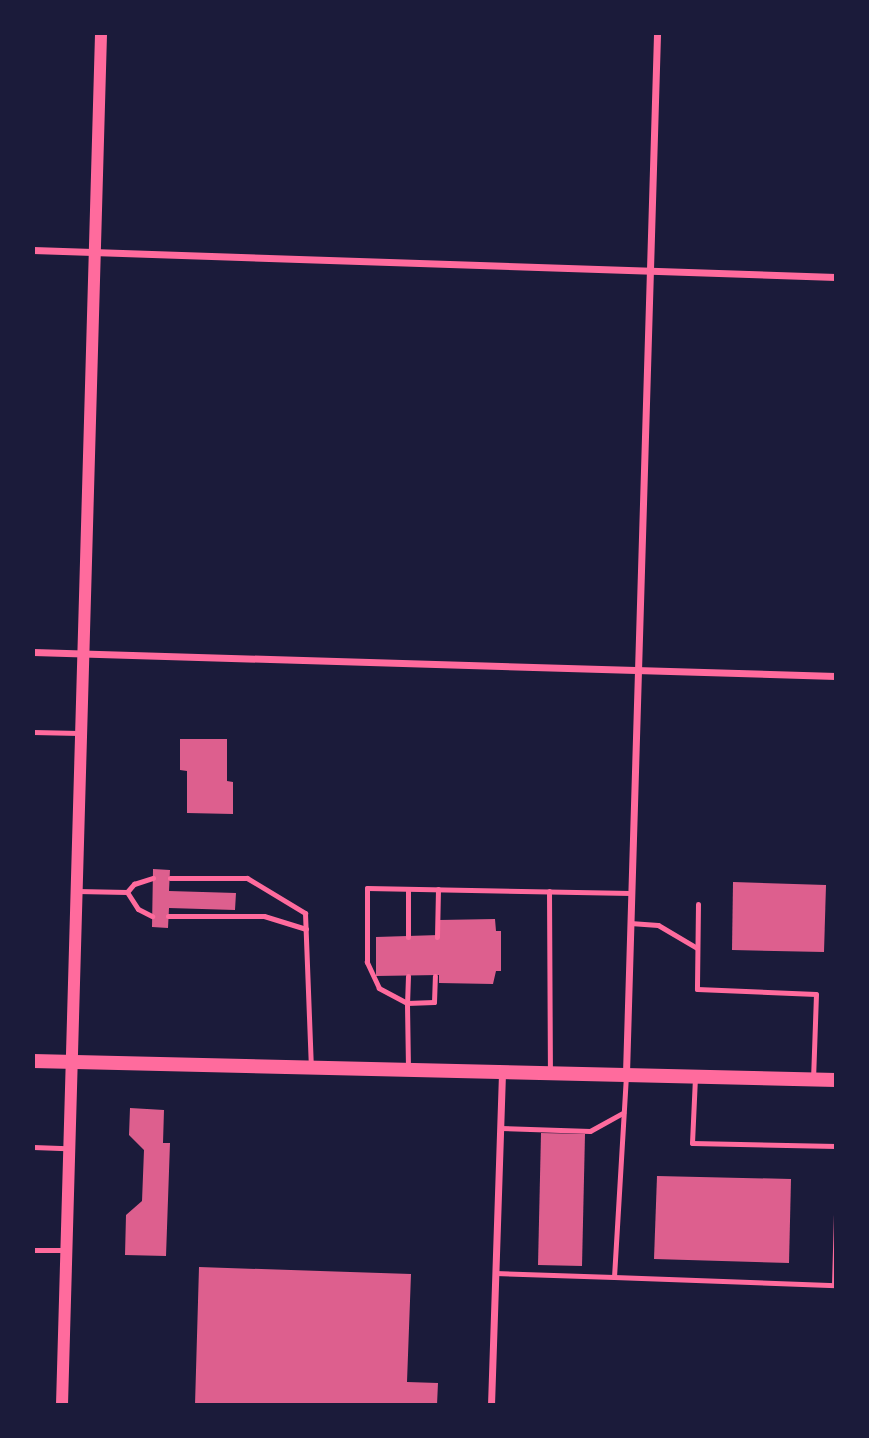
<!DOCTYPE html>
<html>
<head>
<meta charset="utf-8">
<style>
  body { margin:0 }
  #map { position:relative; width:869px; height:1438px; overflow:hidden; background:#1b1b3a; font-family:Lora,serif }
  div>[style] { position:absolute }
  .building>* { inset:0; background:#dd5f8e }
  .service>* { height:5px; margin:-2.5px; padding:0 2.5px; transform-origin:2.5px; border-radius:2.5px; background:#ff6b9d }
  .minor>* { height:7px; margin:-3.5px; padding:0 3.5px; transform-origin:3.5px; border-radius:3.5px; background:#ff6b9d }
  .tertiary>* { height:12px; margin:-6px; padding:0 6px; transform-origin:6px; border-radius:6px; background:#ff6b9d }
  .secondary>* { height:14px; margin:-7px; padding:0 7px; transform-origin:7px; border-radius:7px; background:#ff6b9d }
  span { translate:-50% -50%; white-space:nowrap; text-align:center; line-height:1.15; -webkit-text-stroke:7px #1b1b3a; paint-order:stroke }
  .frame { position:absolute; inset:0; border:35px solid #1b1b3a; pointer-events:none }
</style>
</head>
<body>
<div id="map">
  <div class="building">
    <div style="clip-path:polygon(180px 739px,227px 739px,227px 781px,233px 782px,233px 814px,187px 813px,187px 771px,180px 770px)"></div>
    <div style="clip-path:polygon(153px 869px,170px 870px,169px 891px,236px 893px,235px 910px,169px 908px,168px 928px,152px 927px)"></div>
    <div style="clip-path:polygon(733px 882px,826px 885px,824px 952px,732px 950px)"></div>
    <div style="clip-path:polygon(495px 919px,496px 931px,501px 931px,501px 971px,496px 971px,493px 984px,439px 983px,439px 975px,376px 976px,376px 937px,439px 935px,439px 920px)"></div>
    <div style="clip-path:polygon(130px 1108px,164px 1110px,163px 1143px,170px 1143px,166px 1256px,125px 1255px,126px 1215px,142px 1201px,144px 1150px,129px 1135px)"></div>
    <div style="clip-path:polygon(541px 1133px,585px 1134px,582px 1266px,538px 1265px)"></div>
    <div style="clip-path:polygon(657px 1176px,791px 1179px,789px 1263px,654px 1259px)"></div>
    <div style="clip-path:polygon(199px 1267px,411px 1274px,407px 1382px,438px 1383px,437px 1405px,195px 1405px)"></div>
  </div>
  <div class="service">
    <div style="left:33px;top:732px;width:46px;rotate:1.2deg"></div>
    <div style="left:170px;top:878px;width:77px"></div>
    <div style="left:247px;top:878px;width:68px;rotate:31.1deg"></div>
    <div style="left:305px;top:913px;width:153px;rotate:87.8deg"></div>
    <div style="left:408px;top:889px;width:48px;rotate:90deg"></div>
    <div style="left:77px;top:891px;width:50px;rotate:1.1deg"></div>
    <div style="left:549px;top:891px;width:180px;rotate:89.7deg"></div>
    <div style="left:127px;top:892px;width:20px;rotate:57deg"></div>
    <div style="left:138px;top:909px;width:16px;rotate:27deg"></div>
    <div style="left:127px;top:892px;width:11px;rotate:-49deg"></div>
    <div style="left:134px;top:884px;width:20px;rotate:-18deg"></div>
    <div style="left:698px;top:904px;width:85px;rotate:90.7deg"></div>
    <div style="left:697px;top:989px;width:119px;rotate:2.4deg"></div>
    <div style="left:816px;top:994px;width:85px;rotate:92deg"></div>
    <div style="left:168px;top:916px;width:96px"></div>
    <div style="left:264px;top:916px;width:44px;rotate:17.2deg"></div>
    <div style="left:630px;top:923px;width:28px;rotate:4deg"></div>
    <div style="left:658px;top:925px;width:45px;rotate:30.5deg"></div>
    <div style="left:437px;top:937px;width:48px;rotate:-88.8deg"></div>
    <div style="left:408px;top:976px;width:27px;rotate:92deg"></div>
    <div style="left:407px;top:1003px;width:27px;rotate:-2deg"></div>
    <div style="left:434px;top:1002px;width:26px;rotate:-88deg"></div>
    <div style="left:408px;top:1068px;width:65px;rotate:-90.9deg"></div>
    <div style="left:407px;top:1003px;width:32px;rotate:-152deg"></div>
    <div style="left:379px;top:988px;width:29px;rotate:-115deg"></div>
    <div style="left:367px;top:962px;width:74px;rotate:-90deg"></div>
    <div style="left:367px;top:888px;width:264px;rotate:1.1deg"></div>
    <div style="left:695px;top:1077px;width:66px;rotate:92.6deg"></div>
    <div style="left:692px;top:1143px;width:144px;rotate:1.2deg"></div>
    <div style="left:500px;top:1128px;width:90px;rotate:1.9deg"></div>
    <div style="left:590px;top:1131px;width:38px;rotate:-29deg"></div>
    <div style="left:33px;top:1147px;width:34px;rotate:2deg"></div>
    <div style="left:33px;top:1250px;width:32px"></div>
    <div style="left:495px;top:1273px;width:119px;rotate:1.9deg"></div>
    <div style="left:614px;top:1277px;width:200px;rotate:-86.6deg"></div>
    <div style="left:614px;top:1277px;width:222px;rotate:2.1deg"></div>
    <div style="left:834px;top:1285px;width:70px;rotate:-88.4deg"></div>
  </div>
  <div class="minor">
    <div style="left:33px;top:250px;width:803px;rotate:1.93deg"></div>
    <div style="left:33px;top:652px;width:803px;rotate:1.71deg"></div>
    <div style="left:626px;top:1073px;width:1040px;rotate:-88.29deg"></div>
    <div style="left:491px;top:1405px;width:335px;rotate:-88.1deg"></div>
  </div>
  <div class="tertiary">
    <div style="left:62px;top:1405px;width:1373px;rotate:-88.37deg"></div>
  </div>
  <div class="secondary">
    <div style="left:33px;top:1061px;width:803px;rotate:1.36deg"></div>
  </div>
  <div class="frame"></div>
</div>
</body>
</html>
